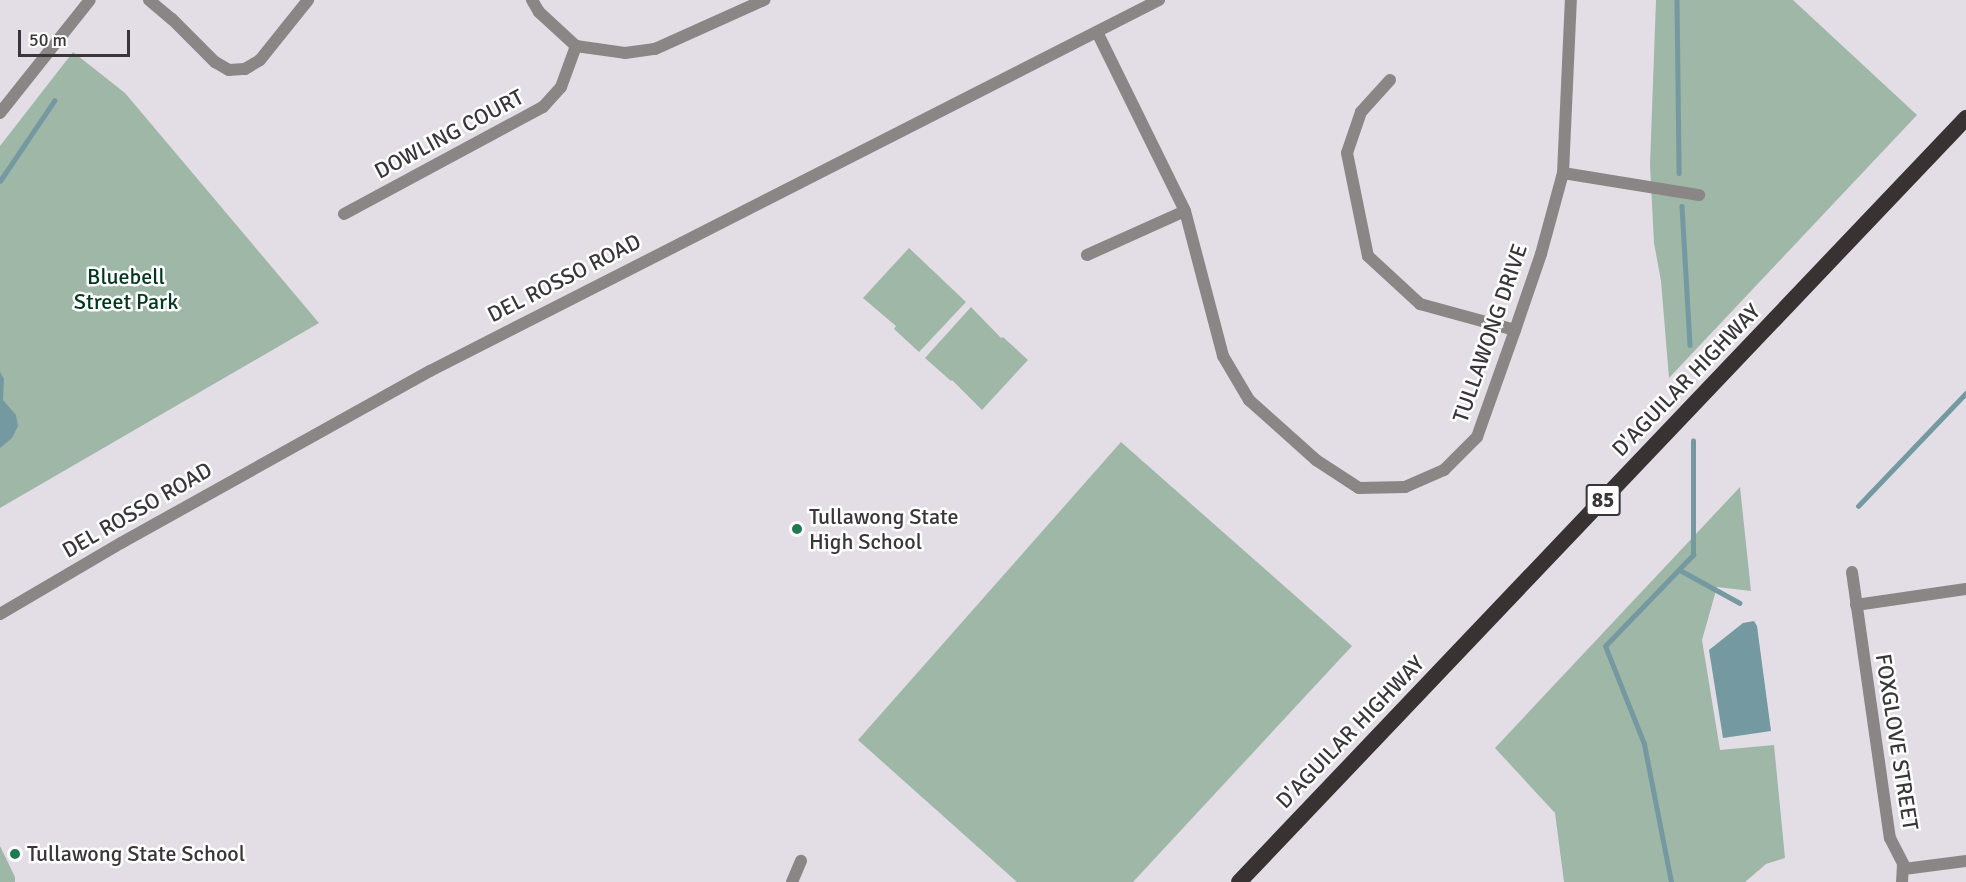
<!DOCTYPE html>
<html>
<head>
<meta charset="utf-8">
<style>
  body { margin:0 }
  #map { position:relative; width:1966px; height:882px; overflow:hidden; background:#e3dee5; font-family:Signika,sans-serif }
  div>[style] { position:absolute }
  .green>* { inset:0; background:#9eb7a6 }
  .water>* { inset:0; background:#7499a1 }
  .stream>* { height:4.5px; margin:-2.25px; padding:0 2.25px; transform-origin:2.25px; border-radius:2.25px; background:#7499a1 }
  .minor>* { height:12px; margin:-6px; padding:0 6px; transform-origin:6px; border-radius:6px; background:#8a8686 }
  .trunk>* { height:16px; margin:-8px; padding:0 8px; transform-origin:8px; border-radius:8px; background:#393232 }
  .dots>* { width:16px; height:16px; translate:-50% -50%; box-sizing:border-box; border:3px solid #fff; border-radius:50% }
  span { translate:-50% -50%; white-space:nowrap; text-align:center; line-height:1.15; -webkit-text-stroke:5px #fff; paint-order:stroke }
  .shield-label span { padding:2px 4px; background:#fff; border:2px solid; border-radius:4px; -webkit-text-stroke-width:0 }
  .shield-label { font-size:21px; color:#383638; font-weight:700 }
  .street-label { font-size:22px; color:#383638 }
  .park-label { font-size:22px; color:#00381e }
  .poi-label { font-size:22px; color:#383638 }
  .left { translate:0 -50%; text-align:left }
  .scale { position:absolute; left:18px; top:30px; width:112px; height:27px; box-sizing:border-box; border:3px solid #383638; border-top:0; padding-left:8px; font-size:18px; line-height:21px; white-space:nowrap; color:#383638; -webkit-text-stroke:4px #fff; paint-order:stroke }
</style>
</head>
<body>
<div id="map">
  <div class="green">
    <div style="clip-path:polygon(1656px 0,1793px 0,1917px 115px,1669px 378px,1661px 281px,1654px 243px,1650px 165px)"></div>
    <div style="clip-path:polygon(73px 52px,125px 93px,319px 323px,0 508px,0 146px)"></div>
    <div style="clip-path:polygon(909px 248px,966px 302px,919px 352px,894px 329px,896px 326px,890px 321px,863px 298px)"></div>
    <div style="clip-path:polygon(971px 307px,1001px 338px,1003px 337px,1028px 360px,982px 410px,952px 380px,951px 381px,925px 358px)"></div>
    <div style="clip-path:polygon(1121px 442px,1352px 646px,1133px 882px,1017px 882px,858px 740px)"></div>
    <div style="clip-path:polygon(1740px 487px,1751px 591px,1717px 587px,1702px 640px,1720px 750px,1774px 745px,1785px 858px,1766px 864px,1745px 882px,1564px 882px,1555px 813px,1495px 748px)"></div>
    <div style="clip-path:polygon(0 846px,15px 877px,15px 882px,0 882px)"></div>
  </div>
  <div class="water">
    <div style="clip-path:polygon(0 372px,4px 379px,3px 400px,16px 415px,18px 426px,12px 438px,0 448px)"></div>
    <div style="clip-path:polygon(1754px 621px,1757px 626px,1771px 731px,1723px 738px,1709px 650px,1743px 623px)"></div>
  </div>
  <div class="stream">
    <div style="left:1677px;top:0;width:173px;rotate:89.3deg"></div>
    <div style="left:0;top:181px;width:97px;rotate:-56deg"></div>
    <div style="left:1682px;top:206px;width:139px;rotate:86.7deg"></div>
    <div style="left:1858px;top:506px;width:156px;rotate:-46.3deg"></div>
    <div style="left:1680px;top:570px;width:68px;rotate:28.8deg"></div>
    <div style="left:1671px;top:882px;width:141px;rotate:-101.1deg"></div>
    <div style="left:1644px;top:744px;width:105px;rotate:-111.7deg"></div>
    <div style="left:1605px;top:646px;width:127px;rotate:-46deg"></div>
    <div style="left:1693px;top:555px;width:114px;rotate:-90deg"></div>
  </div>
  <div class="minor">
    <div style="left:149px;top:0;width:30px;rotate:40deg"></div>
    <div style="left:172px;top:19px;width:61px;rotate:45deg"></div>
    <div style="left:215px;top:62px;width:16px;rotate:30deg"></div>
    <div style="left:229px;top:70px;width:16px;rotate:-4deg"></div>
    <div style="left:245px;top:69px;width:17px;rotate:-31deg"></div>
    <div style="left:260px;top:60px;width:77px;rotate:-51.3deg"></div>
    <div style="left:532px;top:0;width:14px;rotate:60deg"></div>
    <div style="left:539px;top:12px;width:50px;rotate:42.6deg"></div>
    <div style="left:576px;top:46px;width:49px;rotate:8.1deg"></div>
    <div style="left:625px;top:53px;width:30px;rotate:-8deg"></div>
    <div style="left:655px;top:49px;width:120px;rotate:-24.2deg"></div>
    <div style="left:1097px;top:32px;width:199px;rotate:63.8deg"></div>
    <div style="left:1185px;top:211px;width:150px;rotate:75.3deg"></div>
    <div style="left:1223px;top:356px;width:51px;rotate:59.4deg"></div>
    <div style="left:1249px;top:400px;width:90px;rotate:41.8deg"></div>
    <div style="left:1316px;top:460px;width:51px;rotate:33.1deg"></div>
    <div style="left:1359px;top:488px;width:46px;rotate:-1.2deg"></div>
    <div style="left:1405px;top:487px;width:43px;rotate:-23.6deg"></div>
    <div style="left:1444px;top:470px;width:47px;rotate:-45deg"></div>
    <div style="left:1477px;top:437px;width:114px;rotate:-70.4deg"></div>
    <div style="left:1515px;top:330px;width:80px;rotate:-71.1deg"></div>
    <div style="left:1541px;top:254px;width:84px;rotate:-74.8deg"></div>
    <div style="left:1563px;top:173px;width:173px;rotate:-87.4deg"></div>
    <div style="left:1390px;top:80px;width:43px;rotate:132.2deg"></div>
    <div style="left:1361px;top:112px;width:43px;rotate:108.9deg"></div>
    <div style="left:1347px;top:153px;width:105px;rotate:78.5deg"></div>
    <div style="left:1368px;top:256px;width:71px;rotate:42.7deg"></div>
    <div style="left:1420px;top:304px;width:98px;rotate:15.3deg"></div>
    <div style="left:0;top:113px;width:144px;rotate:-51.5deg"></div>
    <div style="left:1563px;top:173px;width:138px;rotate:9.2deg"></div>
    <div style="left:344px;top:214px;width:226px;rotate:-28.3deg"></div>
    <div style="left:543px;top:107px;width:27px;rotate:-48deg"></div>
    <div style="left:561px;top:87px;width:44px;rotate:-69.9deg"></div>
    <div style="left:1087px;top:255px;width:107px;rotate:-24.2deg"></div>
    <div style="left:1852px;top:572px;width:269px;rotate:81.9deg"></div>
    <div style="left:1890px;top:838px;width:29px;rotate:63deg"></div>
    <div style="left:1903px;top:864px;width:18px;rotate:93deg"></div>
    <div style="left:1856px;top:605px;width:111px;rotate:-8.3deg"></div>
    <div style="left:0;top:614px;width:140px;rotate:-30.4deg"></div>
    <div style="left:121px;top:543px;width:354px;rotate:-29.1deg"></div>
    <div style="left:430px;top:371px;width:818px;rotate:-26.97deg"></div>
    <div style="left:1904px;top:869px;width:63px;rotate:-7.4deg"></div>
    <div style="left:792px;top:882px;width:23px;rotate:-67deg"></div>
  </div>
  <div class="trunk">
    <div style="left:1239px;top:882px;width:1055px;rotate:-46.42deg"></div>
  </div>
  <div class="dots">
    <div style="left:797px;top:529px;background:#1e7a4f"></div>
    <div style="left:15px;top:854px;background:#1e7a4f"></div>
  </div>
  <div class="shield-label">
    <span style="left:1603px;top:500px">85</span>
  </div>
  <div class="street-label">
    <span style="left:449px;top:134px;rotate:-28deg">DOWLING COURT</span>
    <span style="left:564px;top:278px;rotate:-27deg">DEL ROSSO ROAD</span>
    <span style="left:1490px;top:333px;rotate:-71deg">TULLAWONG DRIVE</span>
    <span style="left:1686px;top:380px;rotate:-46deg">D'AGUILAR HIGHWAY</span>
    <span style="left:137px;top:510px;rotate:-30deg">DEL ROSSO ROAD</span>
    <span style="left:1350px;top:732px;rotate:-46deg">D'AGUILAR HIGHWAY</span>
    <span style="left:1897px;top:742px;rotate:81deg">FOXGLOVE STREET</span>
  </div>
  <div class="park-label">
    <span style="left:126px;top:289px">Bluebell<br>Street Park</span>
  </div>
  <div class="poi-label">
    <span class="left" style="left:809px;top:529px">Tullawong State<br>High School</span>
    <span class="left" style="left:27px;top:854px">Tullawong State School</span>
  </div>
  <div class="scale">50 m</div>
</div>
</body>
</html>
